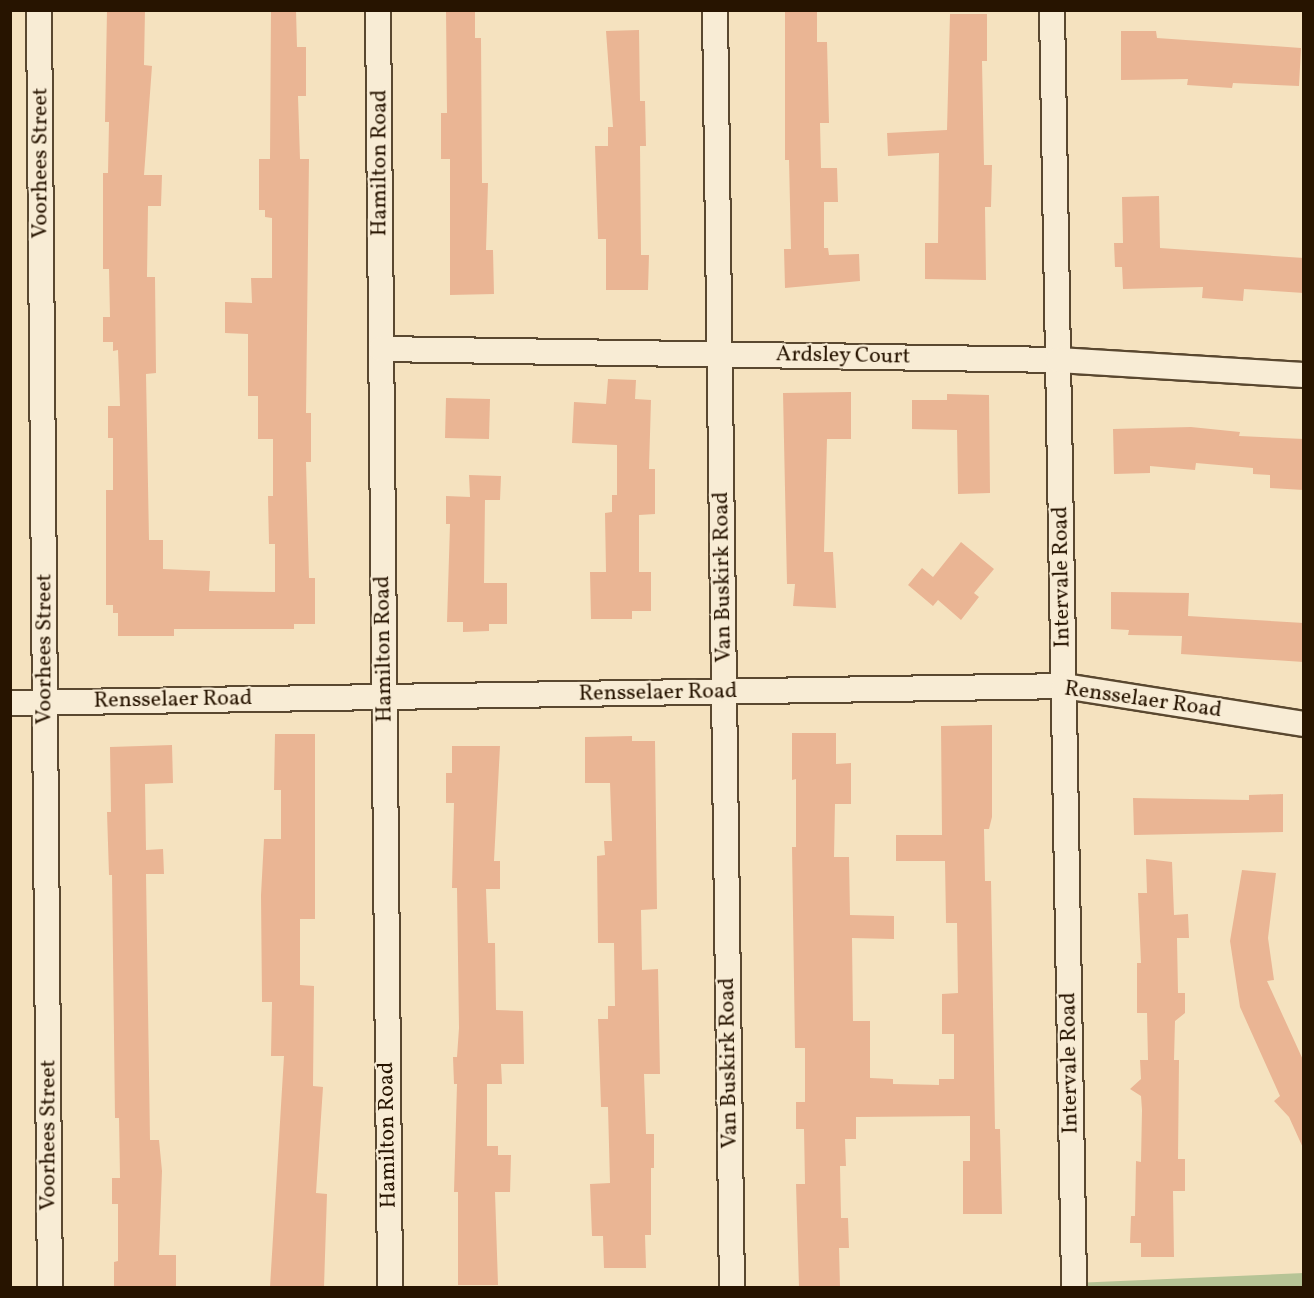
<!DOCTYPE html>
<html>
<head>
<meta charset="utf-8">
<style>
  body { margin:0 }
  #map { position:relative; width:1314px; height:1298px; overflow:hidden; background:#f5e2bf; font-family:Vollkorn,serif }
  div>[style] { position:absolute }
  .green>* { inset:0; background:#b7c496 }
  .building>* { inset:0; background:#eab594 }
  .roads { filter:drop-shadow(2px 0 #5a4830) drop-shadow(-2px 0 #5a4830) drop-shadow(0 2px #5a4830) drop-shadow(0 -2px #5a4830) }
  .minor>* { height:24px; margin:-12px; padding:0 12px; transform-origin:12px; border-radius:12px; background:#f8ecd5 }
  span { translate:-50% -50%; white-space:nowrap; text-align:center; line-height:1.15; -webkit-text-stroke:4.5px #f8ecd5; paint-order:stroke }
  .street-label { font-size:22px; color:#271400 }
  .frame { position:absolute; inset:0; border:12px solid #271400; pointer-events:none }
</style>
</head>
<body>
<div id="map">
  <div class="green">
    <div style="clip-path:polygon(1304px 1273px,1303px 1288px,1074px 1288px,1074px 1283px)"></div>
  </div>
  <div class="building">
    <div style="clip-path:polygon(107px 10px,145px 10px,144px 65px,152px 66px,144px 175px,162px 175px,161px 206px,148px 206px,147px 277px,155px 277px,156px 373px,146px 374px,149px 540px,163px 540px,163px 569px,210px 571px,209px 591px,275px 592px,275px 544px,269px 544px,268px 496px,273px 496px,273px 439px,258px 439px,258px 396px,248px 396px,248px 334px,225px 333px,225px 302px,252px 303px,251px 278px,272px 278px,272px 218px,265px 217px,265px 210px,259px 210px,259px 159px,270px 159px,271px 10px,296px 10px,297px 47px,306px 47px,306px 96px,298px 96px,300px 159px,309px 159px,306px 413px,311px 413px,311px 462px,306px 462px,309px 578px,315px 578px,315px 624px,294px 624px,294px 629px,174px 629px,174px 636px,118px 636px,118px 613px,113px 613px,113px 605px,106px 605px,106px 490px,113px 490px,113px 438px,108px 438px,108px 406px,120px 406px,118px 350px,113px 351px,113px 342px,103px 342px,103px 317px,110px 317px,109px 269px,103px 269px,103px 173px,108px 173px,109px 122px,105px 122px)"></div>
    <div style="clip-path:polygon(446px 10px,475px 10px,475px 38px,481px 38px,482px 183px,488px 183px,486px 250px,493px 250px,494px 294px,450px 295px,450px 159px,441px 159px,441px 113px,447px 113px)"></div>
    <div style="clip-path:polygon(785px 10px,817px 10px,817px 42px,827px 42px,829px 123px,820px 123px,821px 168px,837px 168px,838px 202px,824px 202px,824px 248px,828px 248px,829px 255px,859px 254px,860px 281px,785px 288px,784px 249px,791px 249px,789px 160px,785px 160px)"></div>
    <div style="clip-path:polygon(950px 14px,987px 14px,987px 61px,982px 61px,984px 165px,992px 165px,991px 207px,985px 207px,986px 280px,925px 279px,925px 243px,938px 243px,939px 153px,888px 156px,887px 133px,947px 130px)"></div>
    <div style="clip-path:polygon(639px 30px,640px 101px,645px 101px,646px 146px,640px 146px,641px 255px,649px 255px,648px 290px,606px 290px,606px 239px,598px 239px,595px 146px,608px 146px,608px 127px,613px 127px,606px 31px)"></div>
    <div style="clip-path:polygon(1121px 31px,1156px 31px,1157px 38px,1301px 48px,1299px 86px,1233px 83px,1232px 88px,1187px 85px,1188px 79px,1121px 80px)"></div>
    <div style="clip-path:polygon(1159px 196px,1160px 248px,1304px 258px,1304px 293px,1244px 289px,1243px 301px,1202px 298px,1203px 287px,1123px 289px,1122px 267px,1115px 267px,1114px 243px,1123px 243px,1122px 197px)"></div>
    <div style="clip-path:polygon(608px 379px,636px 380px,635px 399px,651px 400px,649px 469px,655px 469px,655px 514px,639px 515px,639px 572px,651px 572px,651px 611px,632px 611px,632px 619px,591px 619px,590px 572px,606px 572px,605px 513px,612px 512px,612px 495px,617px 495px,617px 445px,572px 443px,574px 402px,606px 404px)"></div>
    <div style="clip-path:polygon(851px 392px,851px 439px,827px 439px,824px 552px,833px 552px,836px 608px,793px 606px,795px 584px,787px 584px,783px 393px)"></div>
    <div style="clip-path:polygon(947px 394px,989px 395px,990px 493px,958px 494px,957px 430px,912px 429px,912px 400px,947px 400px)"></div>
    <div style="clip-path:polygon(446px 398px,490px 399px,489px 439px,445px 438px)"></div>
    <div style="clip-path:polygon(1191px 427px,1240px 432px,1239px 436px,1304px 439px,1304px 490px,1270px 488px,1270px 475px,1253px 474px,1253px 468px,1196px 463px,1195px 470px,1150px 466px,1150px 473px,1114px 474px,1113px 429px)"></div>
    <div style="clip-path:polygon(469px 475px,501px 476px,500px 500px,485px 500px,484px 583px,507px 583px,507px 624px,489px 624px,489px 631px,463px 632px,463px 622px,447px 622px,450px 524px,446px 524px,446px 496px,470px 497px)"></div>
    <div style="clip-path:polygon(961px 542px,994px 569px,974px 593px,979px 597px,961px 620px,938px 600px,933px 606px,908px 585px,922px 568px,933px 577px)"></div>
    <div style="clip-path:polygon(1111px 592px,1189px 593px,1188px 616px,1304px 623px,1304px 662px,1181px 654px,1182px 636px,1128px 635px,1129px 630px,1111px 629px)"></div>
    <div style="clip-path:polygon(992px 725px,992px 817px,989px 829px,984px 829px,985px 881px,991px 881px,995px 1129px,1000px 1129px,1002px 1214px,963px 1214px,963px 1161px,970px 1161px,970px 1116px,856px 1117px,856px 1139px,845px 1139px,846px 1166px,840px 1166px,841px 1218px,848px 1218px,849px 1248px,839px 1248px,840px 1287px,799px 1287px,796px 1184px,805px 1184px,804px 1129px,796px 1129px,796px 1102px,805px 1102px,805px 1048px,795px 1048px,792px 847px,796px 847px,796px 779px,792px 780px,792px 733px,836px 733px,836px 764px,851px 763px,851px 804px,835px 804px,834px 857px,849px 857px,850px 915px,894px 916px,894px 939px,852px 938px,853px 1021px,870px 1021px,870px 1078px,893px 1079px,893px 1084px,939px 1085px,939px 1079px,954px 1079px,954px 1034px,942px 1034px,942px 994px,958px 993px,957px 923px,946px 923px,945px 861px,896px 861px,896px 835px,942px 835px,941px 726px)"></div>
    <div style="clip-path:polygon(275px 734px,315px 734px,315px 919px,300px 919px,300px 985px,314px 986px,313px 1086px,323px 1087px,316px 1193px,327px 1194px,324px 1287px,270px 1287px,284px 1056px,271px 1056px,272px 1002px,262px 1002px,261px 895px,264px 839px,281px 839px,281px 790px,274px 790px)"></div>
    <div style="clip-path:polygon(632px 736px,632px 741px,655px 741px,657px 909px,641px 910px,642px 970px,658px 969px,660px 1074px,644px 1074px,646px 1134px,654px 1134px,654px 1168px,651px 1168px,651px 1235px,645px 1235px,646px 1268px,604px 1268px,603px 1236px,592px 1236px,590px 1184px,610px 1183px,608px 1107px,601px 1107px,598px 1019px,608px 1019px,608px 1006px,615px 1006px,614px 943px,598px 943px,597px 856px,605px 855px,604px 841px,612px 841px,610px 783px,585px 783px,585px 737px)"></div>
    <div style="clip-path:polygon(172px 745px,173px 783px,145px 784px,146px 850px,163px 849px,164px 874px,146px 874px,150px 1140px,159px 1140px,162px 1171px,159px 1255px,176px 1255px,176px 1287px,114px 1287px,114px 1262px,118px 1261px,118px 1204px,112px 1204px,112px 1178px,120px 1178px,119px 1118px,115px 1118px,112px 875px,109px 875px,107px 812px,111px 812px,110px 747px)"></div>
    <div style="clip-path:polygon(452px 746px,500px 746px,494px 861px,500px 861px,500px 889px,486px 889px,488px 943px,495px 943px,496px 1010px,523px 1011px,524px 1064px,501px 1064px,502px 1084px,487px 1084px,487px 1146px,498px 1146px,498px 1155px,511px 1155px,510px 1192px,495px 1192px,498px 1285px,458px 1285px,458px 1192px,454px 1192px,457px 1084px,454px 1084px,453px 1057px,457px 1057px,459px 1028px,457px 888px,452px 888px,454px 803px,446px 803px,446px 773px,452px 773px)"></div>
    <div style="clip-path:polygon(1283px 794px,1283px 832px,1134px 835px,1133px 798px,1249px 800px,1249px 795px)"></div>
    <div style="clip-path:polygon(1146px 859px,1172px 862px,1174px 915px,1188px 914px,1189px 938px,1177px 938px,1178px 993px,1185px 993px,1185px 1013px,1175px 1021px,1174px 1060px,1179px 1060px,1178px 1159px,1185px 1159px,1185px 1191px,1173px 1191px,1174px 1257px,1141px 1257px,1141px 1243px,1130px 1243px,1131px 1216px,1135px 1216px,1136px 1161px,1141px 1162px,1142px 1110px,1141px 1096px,1130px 1089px,1141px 1079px,1140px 1060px,1148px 1060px,1147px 1013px,1137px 1013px,1137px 963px,1141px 963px,1138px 893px,1147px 893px)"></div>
    <div style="clip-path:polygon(1242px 870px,1276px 873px,1268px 938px,1274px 980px,1267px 981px,1304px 1062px,1304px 1150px,1289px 1117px,1274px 1101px,1280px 1096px,1240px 1007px,1230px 941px)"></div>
  </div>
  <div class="roads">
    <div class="minor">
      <div style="left:39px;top:10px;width:1278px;rotate:89.51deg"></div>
      <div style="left:378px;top:10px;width:1278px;rotate:89.46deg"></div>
      <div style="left:715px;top:10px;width:1278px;rotate:89.24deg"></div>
      <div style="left:1052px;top:10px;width:1278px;rotate:89.01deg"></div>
      <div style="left:381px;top:349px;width:677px;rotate:0.93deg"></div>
      <div style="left:1058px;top:360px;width:246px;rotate:3.5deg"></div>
      <div style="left:10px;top:703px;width:1054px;rotate:-0.92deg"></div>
      <div style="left:1064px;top:686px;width:243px;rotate:9deg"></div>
    </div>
  </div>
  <div class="street-label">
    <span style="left:41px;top:163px;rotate:-90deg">Voorhees Street</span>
    <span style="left:380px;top:163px;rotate:-90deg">Hamilton Road</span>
    <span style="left:843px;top:356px;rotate:1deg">Ardsley Court</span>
    <span style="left:723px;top:577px;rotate:-91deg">Van Buskirk Road</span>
    <span style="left:1062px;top:577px;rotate:-91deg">Intervale Road</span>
    <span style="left:45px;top:649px;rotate:-90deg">Voorhees Street</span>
    <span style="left:384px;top:649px;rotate:-91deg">Hamilton Road</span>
    <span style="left:658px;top:693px;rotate:-1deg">Rensselaer Road</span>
    <span style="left:173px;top:700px;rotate:-1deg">Rensselaer Road</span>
    <span style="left:1143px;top:700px;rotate:8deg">Rensselaer Road</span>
    <span style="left:729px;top:1063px;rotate:-91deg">Van Buskirk Road</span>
    <span style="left:1070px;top:1063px;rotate:-91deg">Intervale Road</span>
    <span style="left:49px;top:1135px;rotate:-90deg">Voorhees Street</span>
    <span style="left:388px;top:1135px;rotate:-91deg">Hamilton Road</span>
  </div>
  <div class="frame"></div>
</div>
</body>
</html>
